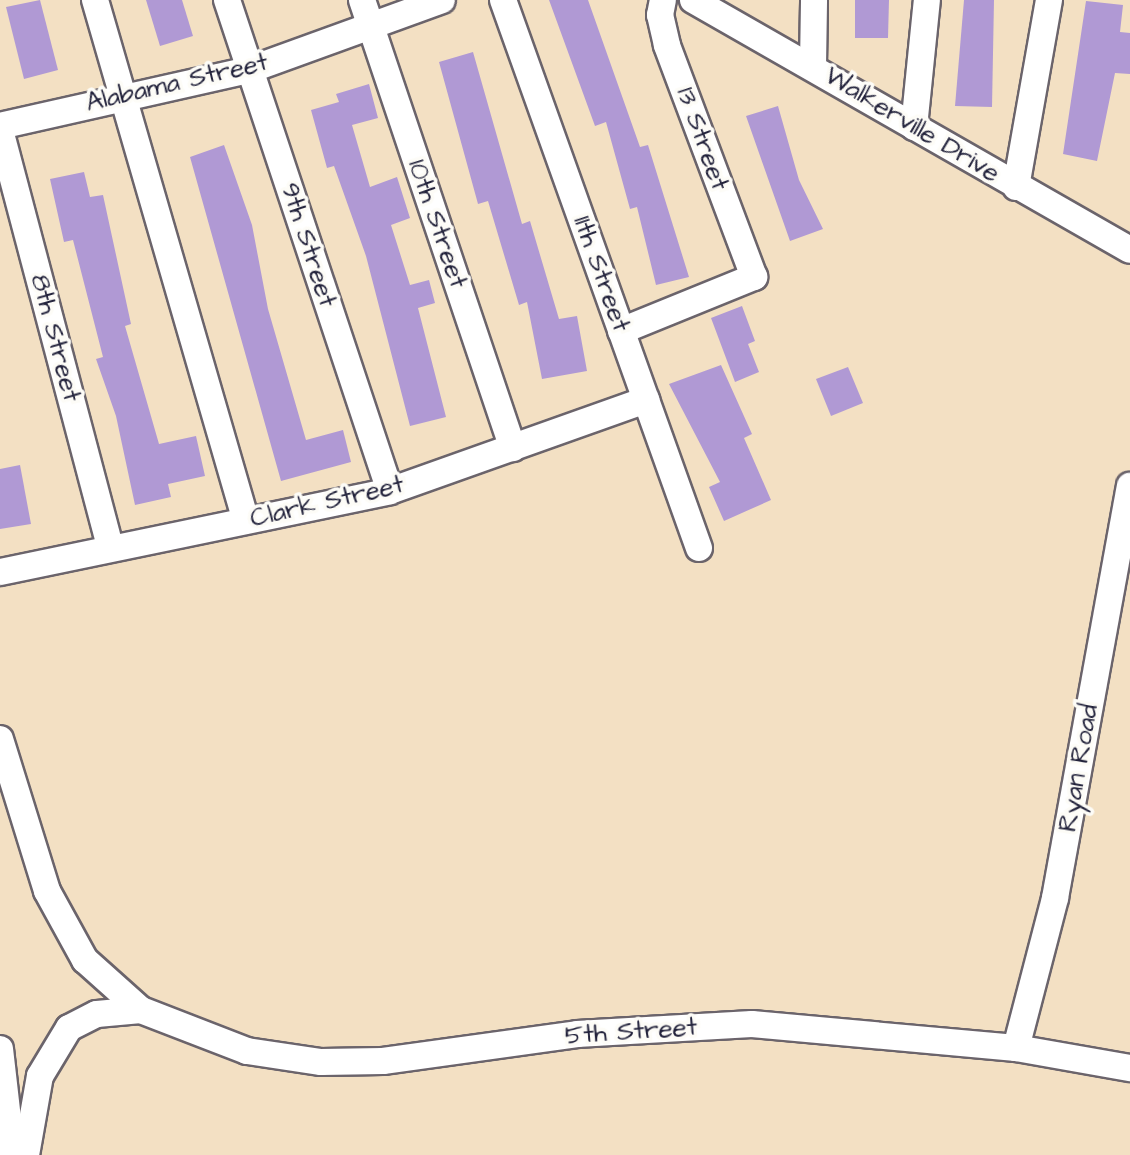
<!DOCTYPE html>
<html>
<head>
<meta charset="utf-8">
<style>
  body { margin:0 }
  #map { position:relative; width:1130px; height:1155px; overflow:hidden; background:#f3e0c3; font-family:"Architects Daughter",sans-serif }
  div>[style] { position:absolute }
  .building>* { inset:0; background:#b099d4 }
  .roads { filter:drop-shadow(2px 0 #6b646b) drop-shadow(-2px 0 #6b646b) drop-shadow(0 2px #6b646b) drop-shadow(0 -2px #6b646b) }
  .minor>* { height:26px; margin:-13px; padding:0 13px; transform-origin:13px; border-radius:13px; background:#fff }
  span { translate:-50% -50%; white-space:nowrap; text-align:center; line-height:1.15; -webkit-text-stroke:7px #fdfcf7; paint-order:stroke }
  .street-label { font-size:26px; color:#22223b }
</style>
</head>
<body>
<div id="map">
  <div class="building">
    <div style="clip-path:polygon(40px 0,58px 70px,24px 79px,6px 7px)"></div>
    <div style="clip-path:polygon(146px 0,182px 0,193px 36px,160px 46px)"></div>
    <div style="clip-path:polygon(549px 0,588px 0,640px 147px,648px 145px,689px 277px,656px 285px,637px 207px,630px 209px,606px 122px,595px 126px)"></div>
    <div style="clip-path:polygon(855px 0,889px 0,888px 38px,855px 38px)"></div>
    <div style="clip-path:polygon(964px 0,994px 0,992px 107px,955px 106px)"></div>
    <div style="clip-path:polygon(1086px 1px,1123px 5px,1120px 32px,1130px 33px,1130px 74px,1115px 73px,1097px 161px,1063px 154px)"></div>
    <div style="clip-path:polygon(473px 52px,522px 224px,530px 221px,559px 319px,577px 316px,587px 371px,542px 379px,527px 302px,519px 305px,488px 201px,478px 204px,439px 62px)"></div>
    <div style="clip-path:polygon(369px 84px,378px 118px,352px 125px,370px 187px,397px 177px,410px 218px,391px 225px,410px 285px,429px 280px,435px 303px,418px 308px,446px 417px,410px 426px,366px 256px,334px 166px,327px 168px,311px 110px,339px 102px,336px 94px)"></div>
    <div style="clip-path:polygon(778px 106px,799px 180px,823px 229px,790px 241px,746px 116px)"></div>
    <div style="clip-path:polygon(224px 145px,252px 225px,268px 309px,306px 440px,343px 430px,351px 462px,281px 481px,190px 157px)"></div>
    <div style="clip-path:polygon(84px 172px,90px 197px,103px 195px,131px 324px,125px 326px,159px 444px,196px 436px,205px 476px,168px 484px,171px 497px,135px 505px,116px 416px,96px 359px,103px 357px,73px 240px,64px 242px,50px 179px)"></div>
    <div style="clip-path:polygon(742px 306px,755px 341px,748px 344px,759px 372px,735px 382px,711px 318px)"></div>
    <div style="clip-path:polygon(721px 365px,752px 434px,744px 438px,771px 500px,724px 521px,709px 487px,720px 482px,669px 384px)"></div>
    <div style="clip-path:polygon(848px 367px,863px 403px,831px 416px,816px 379px)"></div>
    <div style="clip-path:polygon(20px 465px,31px 524px,0 529px,0 469px)"></div>
  </div>
  <div class="roads">
    <div class="minor">
      <div style="left:95px;top:0;width:542px;rotate:73.84deg"></div>
      <div style="left:227px;top:0;width:517px;rotate:71.64deg"></div>
      <div style="left:362px;top:0;width:473px;rotate:71.4deg"></div>
      <div style="left:503px;top:0;width:582px;rotate:70.32deg"></div>
      <div style="left:693px;top:0;width:503px;rotate:29.77deg"></div>
      <div style="left:813px;top:66px;width:66px;rotate:-89.1deg"></div>
      <div style="left:0;top:126px;width:255px;rotate:-12.7deg"></div>
      <div style="left:249px;top:70px;width:205px;rotate:-19.9deg"></div>
      <div style="left:914px;top:127px;width:128px;rotate:-84.2deg"></div>
      <div style="left:0;top:130px;width:431px;rotate:75.2deg"></div>
      <div style="left:1016px;top:187px;width:190px;rotate:-80deg"></div>
      <div style="left:621px;top:331px;width:144px;rotate:-22.1deg"></div>
      <div style="left:754px;top:277px;width:248px;rotate:-110.6deg"></div>
      <div style="left:667px;top:45px;width:31px;rotate:-103deg"></div>
      <div style="left:660px;top:15px;width:15px;rotate:-79deg"></div>
      <div style="left:0;top:572px;width:398px;rotate:-11.7deg"></div>
      <div style="left:390px;top:491px;width:272px;rotate:-19.6deg"></div>
      <div style="left:0;top:739px;width:159px;rotate:72.8deg"></div>
      <div style="left:47px;top:891px;width:79px;rotate:61.2deg"></div>
      <div style="left:85px;top:960px;width:75px;rotate:41.8deg"></div>
      <div style="left:141px;top:1010px;width:114px;rotate:21.1deg"></div>
      <div style="left:247px;top:1051px;width:75px;rotate:8.5deg"></div>
      <div style="left:321px;top:1062px;width:62px;rotate:-0.9deg"></div>
      <div style="left:383px;top:1061px;width:196px;rotate:-7.9deg"></div>
      <div style="left:577px;top:1034px;width:175px;rotate:-3.3deg"></div>
      <div style="left:752px;top:1024px;width:265px;rotate:5.2deg"></div>
      <div style="left:1016px;top:1048px;width:116px;rotate:10deg"></div>
      <div style="left:1016px;top:1048px;width:155px;rotate:-75.4deg"></div>
      <div style="left:1055px;top:898px;width:419px;rotate:-79.7deg"></div>
      <div style="left:0;top:1049px;width:107px;rotate:83.5deg"></div>
      <div style="left:26px;top:1155px;width:80px;rotate:-80deg"></div>
      <div style="left:40px;top:1076px;width:56px;rotate:-58.9deg"></div>
      <div style="left:69px;top:1028px;width:31px;rotate:-27deg"></div>
      <div style="left:97px;top:1014px;width:44px;rotate:-5.2deg"></div>
    </div>
  </div>
  <div class="street-label">
    <span style="left:177px;top:83px;rotate:-13deg">Alabama Street</span>
    <span style="left:912px;top:125px;rotate:31deg">Walkerville Drive</span>
    <span style="left:702px;top:139px;rotate:70deg">13 Street</span>
    <span style="left:437px;top:224px;rotate:71deg">10th Street</span>
    <span style="left:308px;top:245px;rotate:72deg">9th Street</span>
    <span style="left:601px;top:274px;rotate:70deg">11th Street</span>
    <span style="left:55px;top:338px;rotate:75deg">8th Street</span>
    <span style="left:327px;top:502px;rotate:-13deg">Clark Street</span>
    <span style="left:1079px;top:768px;rotate:-80deg">Ryan Road</span>
    <span style="left:631px;top:1032px;rotate:-4deg">5th Street</span>
  </div>
</div>
</body>
</html>
